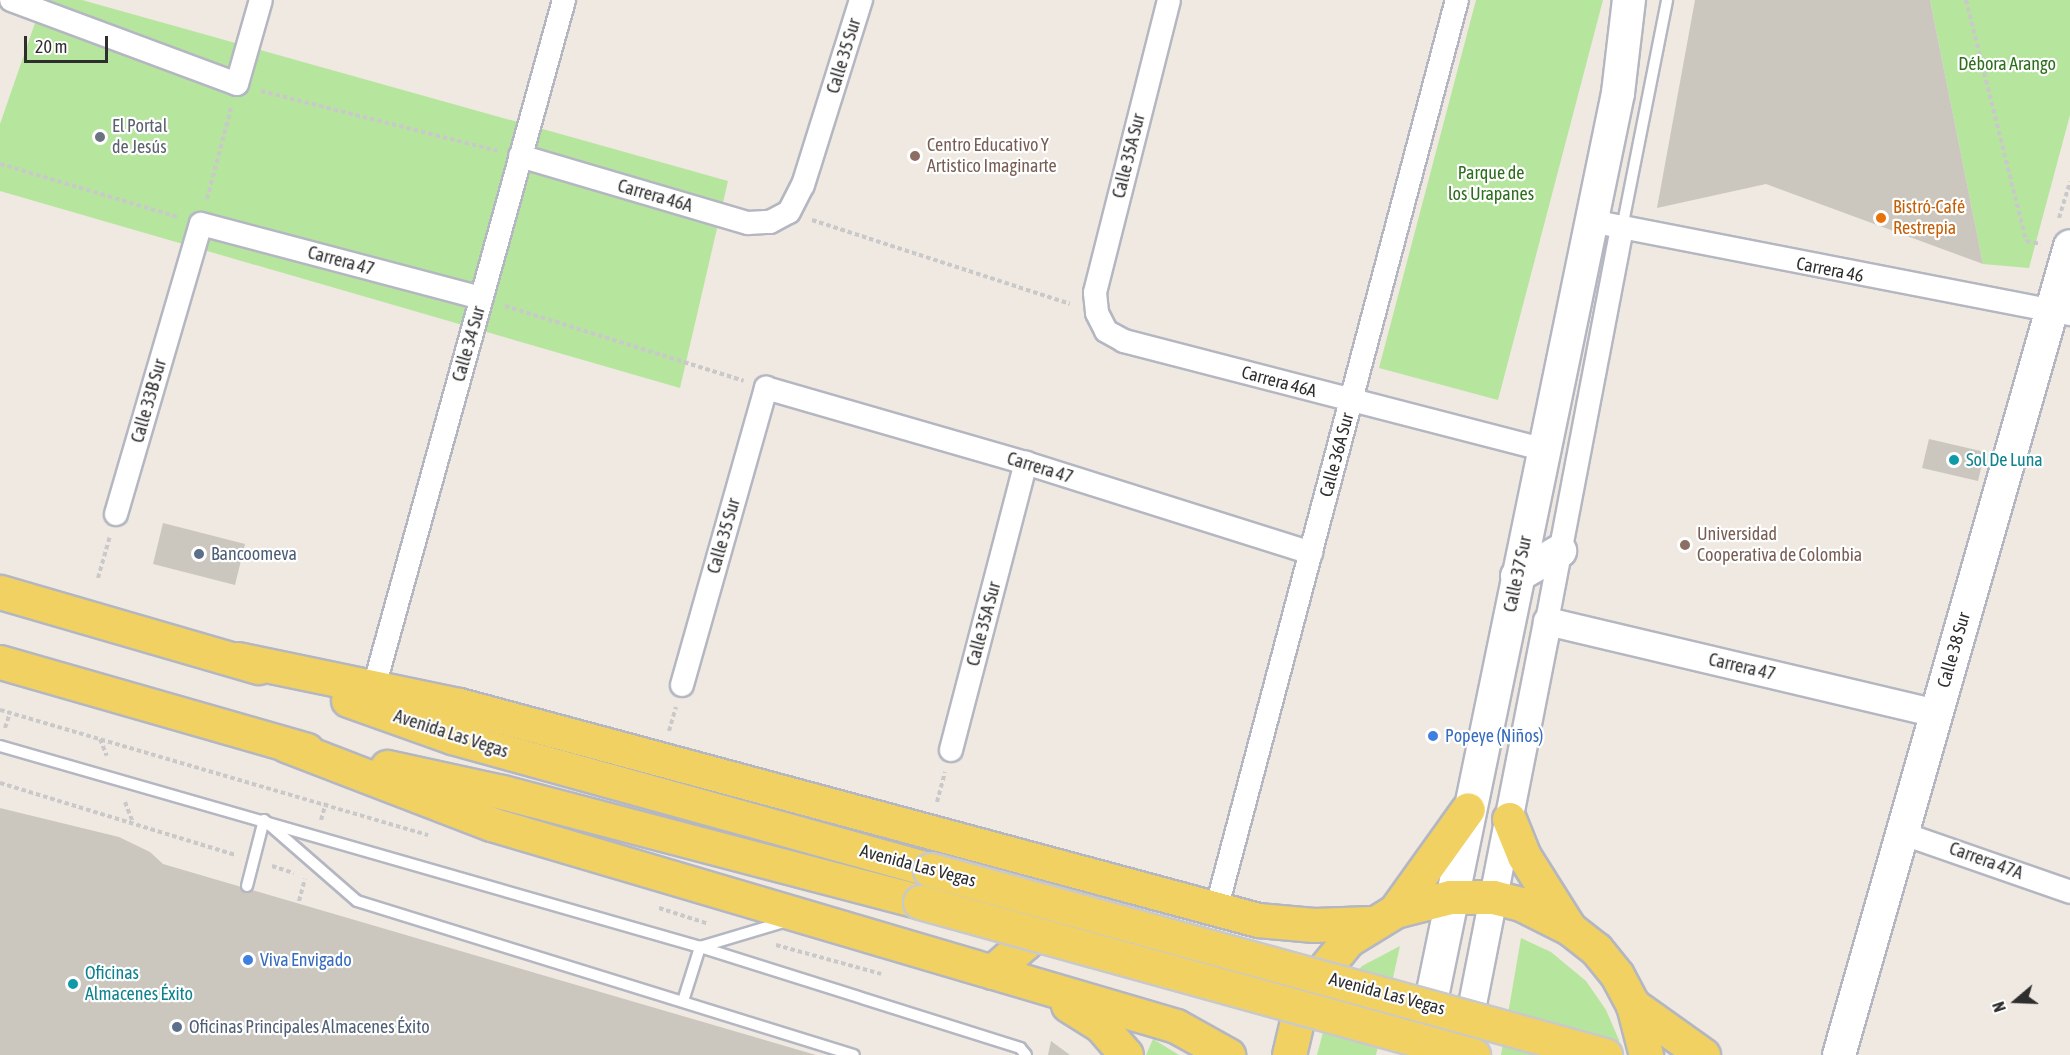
<!DOCTYPE html>
<html>
<head>
<meta charset="utf-8">
<style>
  body { margin:0 }
  #map { position:relative; width:2070px; height:1055px; overflow:hidden; background:#efe9e1; font-family:"Asap Condensed",sans-serif }
  div>[style] { position:absolute }
  .green>* { inset:0; background:#b6e59e }
  .building>* { inset:0; background:#cbc7bf }
  .path>* { height:4px; margin-top:-2px; transform-origin:0; background:repeating-linear-gradient(90deg,#c9c9c9 0 4.5px,transparent 0 7.5px) }
  .roads { filter:drop-shadow(2px 0 #b4b7c1) drop-shadow(-2px 0 #b4b7c1) drop-shadow(0 2px #b4b7c1) drop-shadow(0 -2px #b4b7c1) }
  .service>* { height:10px; margin:-5px; padding:0 5px; transform-origin:5px; border-radius:5px; background:#fff }
  .minor>* { height:22px; margin:-11px; padding:0 11px; transform-origin:11px; border-radius:11px; background:#fff }
  .tertiary>* { height:27px; margin:-13.5px; padding:0 13.5px; transform-origin:13.5px; border-radius:13.5px; background:#fff }
  .secondary>* { height:32px; margin:-16px; padding:0 16px; transform-origin:16px; border-radius:16px; background:#fff }
  .primary>* { height:33px; margin:-16.5px; padding:0 16.5px; transform-origin:16.5px; border-radius:16.5px; background:#f2d163 }
  .bridges { filter:drop-shadow(2px 0 #c9c9c9) drop-shadow(-2px 0 #c9c9c9) drop-shadow(0 2px #c9c9c9) drop-shadow(0 -2px #c9c9c9) }
  .primary-bridge>* { height:33px; margin:-16.5px; padding:0 16.5px; transform-origin:16.5px; border-radius:16.5px; background:#f2d163 }
  .dots>* { width:16px; height:16px; translate:-50% -50%; box-sizing:border-box; border:3px solid #fff; border-radius:50% }
  span { translate:-50% -50%; white-space:nowrap; text-align:center; line-height:1.15; -webkit-text-stroke:4.5px #fff; paint-order:stroke }
  .street-label { font-size:18px; color:#2e2e2e }
  .park-label { font-size:18px; color:#2c6e1b }
  .worship-label { font-size:18px; color:#5b616d }
  .left { translate:0 -50%; text-align:left }
  .education-label { font-size:18px; color:#785e54 }
  .food-label { font-size:18px; color:#c56008 }
  .culture-label { font-size:18px; color:#0d838f }
  .service-label { font-size:18px; color:#4e5e75 }
  .shop-label { font-size:18px; color:#366cbe }
  .north { position:absolute; left:1986px; top:971px; width:60px; height:60px; -webkit-text-stroke:4px #fff; paint-order:stroke; rotate:251deg; font-size:16px; font-weight:700; line-height:24px; text-align:center; color:#2e2e2e }
  .north::after { content:''; display:block; margin:auto; width:21px; height:27px; background:#2e2e2e; clip-path:polygon(50% 0,100% 100%,50% 72%,0 100%) }
  .scale { position:absolute; left:24px; top:36px; width:84px; height:27px; box-sizing:border-box; border:3px solid #2e2e2e; border-top:0; padding-left:8px; font-size:18px; line-height:21px; white-space:nowrap; color:#2e2e2e; -webkit-text-stroke:4px #fff; paint-order:stroke }
</style>
</head>
<body>
<div id="map">
  <div class="green">
    <div style="clip-path:polygon(43px 0,82px 0,728px 181px,680px 388px,0 191px,0 124px)"></div>
    <div style="clip-path:polygon(1476px 0,1603px 0,1498px 400px,1379px 368px)"></div>
    <div style="clip-path:polygon(1930px 0,2070px 0,2070px 115px,2029px 268px,1983px 264px)"></div>
    <div style="clip-path:polygon(1521px 938px,1551px 952px,1586px 981px,1606px 1010px,1619px 1040px,1618px 1055px,1501px 1055px)"></div>
    <div style="clip-path:polygon(1400px 946px,1376px 1055px,1317px 1055px,1331px 1002px,1362px 966px)"></div>
    <div style="clip-path:polygon(1153px 1039px,1179px 1055px,1146px 1055px)"></div>
  </div>
  <div class="building">
    <div style="clip-path:polygon(1695px 0,1930px 0,1983px 264px,1766px 184px,1657px 208px)"></div>
    <div style="clip-path:polygon(1929px 439px,1985px 452px,1978px 481px,1922px 468px)"></div>
    <div style="clip-path:polygon(163px 523px,245px 544px,235px 585px,153px 564px)"></div>
    <div style="clip-path:polygon(0 808px,119px 837px,150px 852px,163px 864px,816px 1055px,0 1055px)"></div>
    <div style="clip-path:polygon(1051px 1041px,1070px 1055px,1048px 1055px)"></div>
  </div>
  <div class="path">
    <div style="left:1966px;top:0;width:248px;rotate:76deg"></div>
    <div style="left:2026px;top:241px;width:15px;rotate:11deg"></div>
    <div style="left:261px;top:91px;width:244px;rotate:14.2deg"></div>
    <div style="left:0;top:164px;width:186px;rotate:16.6deg"></div>
    <div style="left:207px;top:199px;width:94px;rotate:-75.2deg"></div>
    <div style="left:2059px;top:218px;width:38px;rotate:-73deg"></div>
    <div style="left:812px;top:220px;width:271px;rotate:18deg"></div>
    <div style="left:505px;top:306px;width:250px;rotate:17.4deg"></div>
    <div style="left:98px;top:578px;width:44px;rotate:-74.1deg"></div>
    <div style="left:0;top:710px;width:446px;rotate:16.3deg"></div>
    <div style="left:5px;top:728px;width:16px;rotate:-72deg"></div>
    <div style="left:669px;top:731px;width:25px;rotate:-74deg"></div>
    <div style="left:100px;top:739px;width:18px;rotate:68deg"></div>
    <div style="left:0;top:783px;width:247px;rotate:17deg"></div>
    <div style="left:125px;top:802px;width:22px;rotate:69deg"></div>
    <div style="left:937px;top:802px;width:31px;rotate:-75deg"></div>
    <div style="left:321px;top:820px;width:18px;rotate:-74deg"></div>
    <div style="left:272px;top:866px;width:23px;rotate:18deg"></div>
    <div style="left:299px;top:901px;width:23px;rotate:-75deg"></div>
    <div style="left:659px;top:908px;width:52px;rotate:17.7deg"></div>
    <div style="left:776px;top:945px;width:109px;rotate:15.4deg"></div>
  </div>
  <div class="roads">
    <div class="service">
      <div style="left:1622px;top:228px;width:232px;rotate:-78.8deg"></div>
      <div style="left:0;top:746px;width:728px;rotate:16.02deg"></div>
      <div style="left:700px;top:947px;width:336px;rotate:17.5deg"></div>
      <div style="left:1020px;top:1048px;width:9px;rotate:49deg"></div>
      <div style="left:247px;top:886px;width:68px;rotate:-75.6deg"></div>
      <div style="left:264px;top:820px;width:123px;rotate:41.1deg"></div>
      <div style="left:357px;top:901px;width:520px;rotate:17.22deg"></div>
      <div style="left:683px;top:1001px;width:57px;rotate:-72.5deg"></div>
      <div style="left:700px;top:947px;width:91px;rotate:-16.6deg"></div>
    </div>
    <div class="minor">
      <div style="left:11px;top:0;width:241px;rotate:20.4deg"></div>
      <div style="left:237px;top:84px;width:87px;rotate:-74.1deg"></div>
      <div style="left:1169px;top:0;width:302px;rotate:104.2deg"></div>
      <div style="left:1095px;top:293px;width:20px;rotate:84deg"></div>
      <div style="left:1097px;top:313px;width:20px;rotate:63deg"></div>
      <div style="left:1106px;top:331px;width:21px;rotate:29deg"></div>
      <div style="left:1124px;top:341px;width:434px;rotate:14.5deg"></div>
      <div style="left:520px;top:156px;width:238px;rotate:16.4deg"></div>
      <div style="left:748px;top:223px;width:22px;rotate:-3deg"></div>
      <div style="left:770px;top:222px;width:21px;rotate:-28deg"></div>
      <div style="left:789px;top:212px;width:30px;rotate:-63deg"></div>
      <div style="left:803px;top:185px;width:194px;rotate:-72.6deg"></div>
      <div style="left:1591px;top:221px;width:488px;rotate:11deg"></div>
      <div style="left:116px;top:514px;width:302px;rotate:-73.7deg"></div>
      <div style="left:201px;top:224px;width:290px;rotate:14.8deg"></div>
      <div style="left:1547px;top:621px;width:400px;rotate:-79.2deg"></div>
      <div style="left:682px;top:685px;width:309px;rotate:-74.2deg"></div>
      <div style="left:766px;top:388px;width:271px;rotate:16.1deg"></div>
      <div style="left:1026px;top:463px;width:299px;rotate:17.5deg"></div>
      <div style="left:374px;top:687px;width:713px;rotate:-74.54deg"></div>
      <div style="left:951px;top:750px;width:297px;rotate:-75.4deg"></div>
      <div style="left:1901px;top:833px;width:179px;rotate:19.2deg"></div>
      <div style="left:1216px;top:910px;width:941px;rotate:-75.17deg"></div>
    </div>
    <div class="tertiary">
      <div style="left:1462px;top:1055px;width:442px;rotate:-78.9deg"></div>
      <div style="left:1547px;top:621px;width:400px;rotate:13.3deg"></div>
    </div>
    <div class="secondary">
      <div style="left:1517px;top:576px;width:50px;rotate:-30.2deg"></div>
      <div style="left:1420px;top:1055px;width:982px;rotate:-78.37deg"></div>
      <div style="left:1618px;top:93px;width:94px;rotate:-83.3deg"></div>
      <div style="left:1839px;top:1055px;width:841px;rotate:-74.06deg"></div>
    </div>
    <div class="primary">
      <div style="left:0;top:592px;width:269px;rotate:16.2deg"></div>
      <div style="left:237px;top:659px;width:227px;rotate:11.7deg"></div>
      <div style="left:459px;top:705px;width:827px;rotate:15.06deg"></div>
      <div style="left:1258px;top:920px;width:56px;rotate:5.1deg"></div>
      <div style="left:1314px;top:925px;width:57px;rotate:-2deg"></div>
      <div style="left:0;top:662px;width:319px;rotate:16deg"></div>
      <div style="left:348px;top:700px;width:110px;rotate:19.6deg"></div>
      <div style="left:452px;top:737px;width:496px;rotate:15.5deg"></div>
      <div style="left:286px;top:745px;width:220px;rotate:21.1deg"></div>
      <div style="left:491px;top:824px;width:714px;rotate:16.43deg"></div>
      <div style="left:1176px;top:1026px;width:60px;rotate:29.1deg"></div>
      <div style="left:387px;top:767px;width:118px;rotate:12.3deg"></div>
      <div style="left:502px;top:792px;width:432px;rotate:14.7deg"></div>
      <div style="left:1509px;top:819px;width:40px;rotate:68deg"></div>
      <div style="left:1524px;top:856px;width:83px;rotate:57.8deg"></div>
      <div style="left:1395px;top:911px;width:125px;rotate:-54.4deg"></div>
      <div style="left:992px;top:972px;width:44px;rotate:-41.3deg"></div>
      <div style="left:1025px;top:943px;width:20px;rotate:-53deg"></div>
      <div style="left:1037px;top:927px;width:18px;rotate:-74deg"></div>
      <div style="left:1068px;top:1005px;width:39px;rotate:32deg"></div>
      <div style="left:1101px;top:1026px;width:38px;rotate:49deg"></div>
      <div style="left:1633px;top:1005px;width:86px;rotate:35.5deg"></div>
      <div style="left:1289px;top:1055px;width:44px;rotate:-76.9deg"></div>
      <div style="left:1299px;top:1012px;width:30px;rotate:-66deg"></div>
      <div style="left:1311px;top:985px;width:58px;rotate:-50.6deg"></div>
      <div style="left:1348px;top:940px;width:55px;rotate:-31.7deg"></div>
      <div style="left:1395px;top:911px;width:57px;rotate:-14.3deg"></div>
      <div style="left:1450px;top:897px;width:43px"></div>
      <div style="left:1493px;top:897px;width:29px;rotate:14deg"></div>
      <div style="left:1521px;top:904px;width:54px;rotate:26.6deg"></div>
      <div style="left:1569px;top:928px;width:34px;rotate:38deg"></div>
      <div style="left:1596px;top:949px;width:33px;rotate:51deg"></div>
      <div style="left:1617px;top:975px;width:34px;rotate:62deg"></div>
      <div style="left:1633px;top:1005px;width:52px;rotate:75.4deg"></div>
    </div>
  </div>
  <div class="bridges">
    <div class="primary-bridge">
      <div style="left:930px;top:870px;width:700px;rotate:15.33deg"></div>
      <div style="left:920px;top:902px;width:574px;rotate:15.47deg"></div>
    </div>
  </div>
  <div class="dots">
    <div style="left:100px;top:137px;background:#6b7280"></div>
    <div style="left:915px;top:156px;background:#8d6e63"></div>
    <div style="left:1881px;top:218px;background:#e8710a"></div>
    <div style="left:1954px;top:460px;background:#0f9aa8"></div>
    <div style="left:1685px;top:545px;background:#8d6e63"></div>
    <div style="left:199px;top:554px;background:#5c6f8a"></div>
    <div style="left:1433px;top:736px;background:#3f7fe0"></div>
    <div style="left:248px;top:960px;background:#3f7fe0"></div>
    <div style="left:73px;top:984px;background:#0f9aa8"></div>
    <div style="left:177px;top:1027px;background:#5c6f8a"></div>
  </div>
  <div class="street-label">
    <span style="left:844px;top:56px;rotate:-73deg">Calle 35 Sur</span>
    <span style="left:1129px;top:156px;rotate:-76deg">Calle 35A Sur</span>
    <span style="left:655px;top:196px;rotate:16deg">Carrera 46A</span>
    <span style="left:341px;top:261px;rotate:15deg">Carrera 47</span>
    <span style="left:1830px;top:270px;rotate:11deg">Carrera 46</span>
    <span style="left:469px;top:344px;rotate:-74deg">Calle 34 Sur</span>
    <span style="left:1279px;top:382px;rotate:15deg">Carrera 46A</span>
    <span style="left:149px;top:401px;rotate:-74deg">Calle 33B Sur</span>
    <span style="left:1337px;top:455px;rotate:-75deg">Calle 36A Sur</span>
    <span style="left:1040px;top:468px;rotate:17deg">Carrera 47</span>
    <span style="left:724px;top:536px;rotate:-74deg">Calle 35 Sur</span>
    <span style="left:1518px;top:574px;rotate:-78deg">Calle 37 Sur</span>
    <span style="left:984px;top:624px;rotate:-75deg">Calle 35A Sur</span>
    <span style="left:1954px;top:650px;rotate:-74deg">Calle 38 Sur</span>
    <span style="left:1742px;top:667px;rotate:13deg">Carrera 47</span>
    <span style="left:451px;top:734px;rotate:18deg">Avenida Las Vegas</span>
    <span style="left:1986px;top:861px;rotate:20deg">Carrera 47A</span>
    <span style="left:918px;top:866px;rotate:15deg">Avenida Las Vegas</span>
    <span style="left:1387px;top:994px;rotate:15deg">Avenida Las Vegas</span>
  </div>
  <div class="park-label">
    <span style="left:2007px;top:64px">Débora Arango</span>
    <span style="left:1491px;top:184px">Parque de<br>los Urapanes</span>
  </div>
  <div class="worship-label">
    <span class="left" style="left:112px;top:137px">El Portal<br>de Jesús</span>
  </div>
  <div class="education-label">
    <span class="left" style="left:927px;top:156px">Centro Educativo Y<br>Artistico Imaginarte</span>
    <span class="left" style="left:1697px;top:545px">Universidad<br>Cooperativa de Colombia</span>
  </div>
  <div class="food-label">
    <span class="left" style="left:1893px;top:218px">Bistró-Café<br>Restrepia</span>
  </div>
  <div class="culture-label">
    <span class="left" style="left:1966px;top:460px">Sol De Luna</span>
    <span class="left" style="left:85px;top:984px">Oficinas<br>Almacenes Éxito</span>
  </div>
  <div class="service-label">
    <span class="left" style="left:211px;top:554px">Bancoomeva</span>
    <span class="left" style="left:189px;top:1027px">Oficinas Principales Almacenes Éxito</span>
  </div>
  <div class="shop-label">
    <span class="left" style="left:1445px;top:736px">Popeye (Niños)</span>
    <span class="left" style="left:260px;top:960px">Viva Envigado</span>
  </div>
  <div class="north">N</div>
  <div class="scale">20 m</div>
</div>
</body>
</html>
